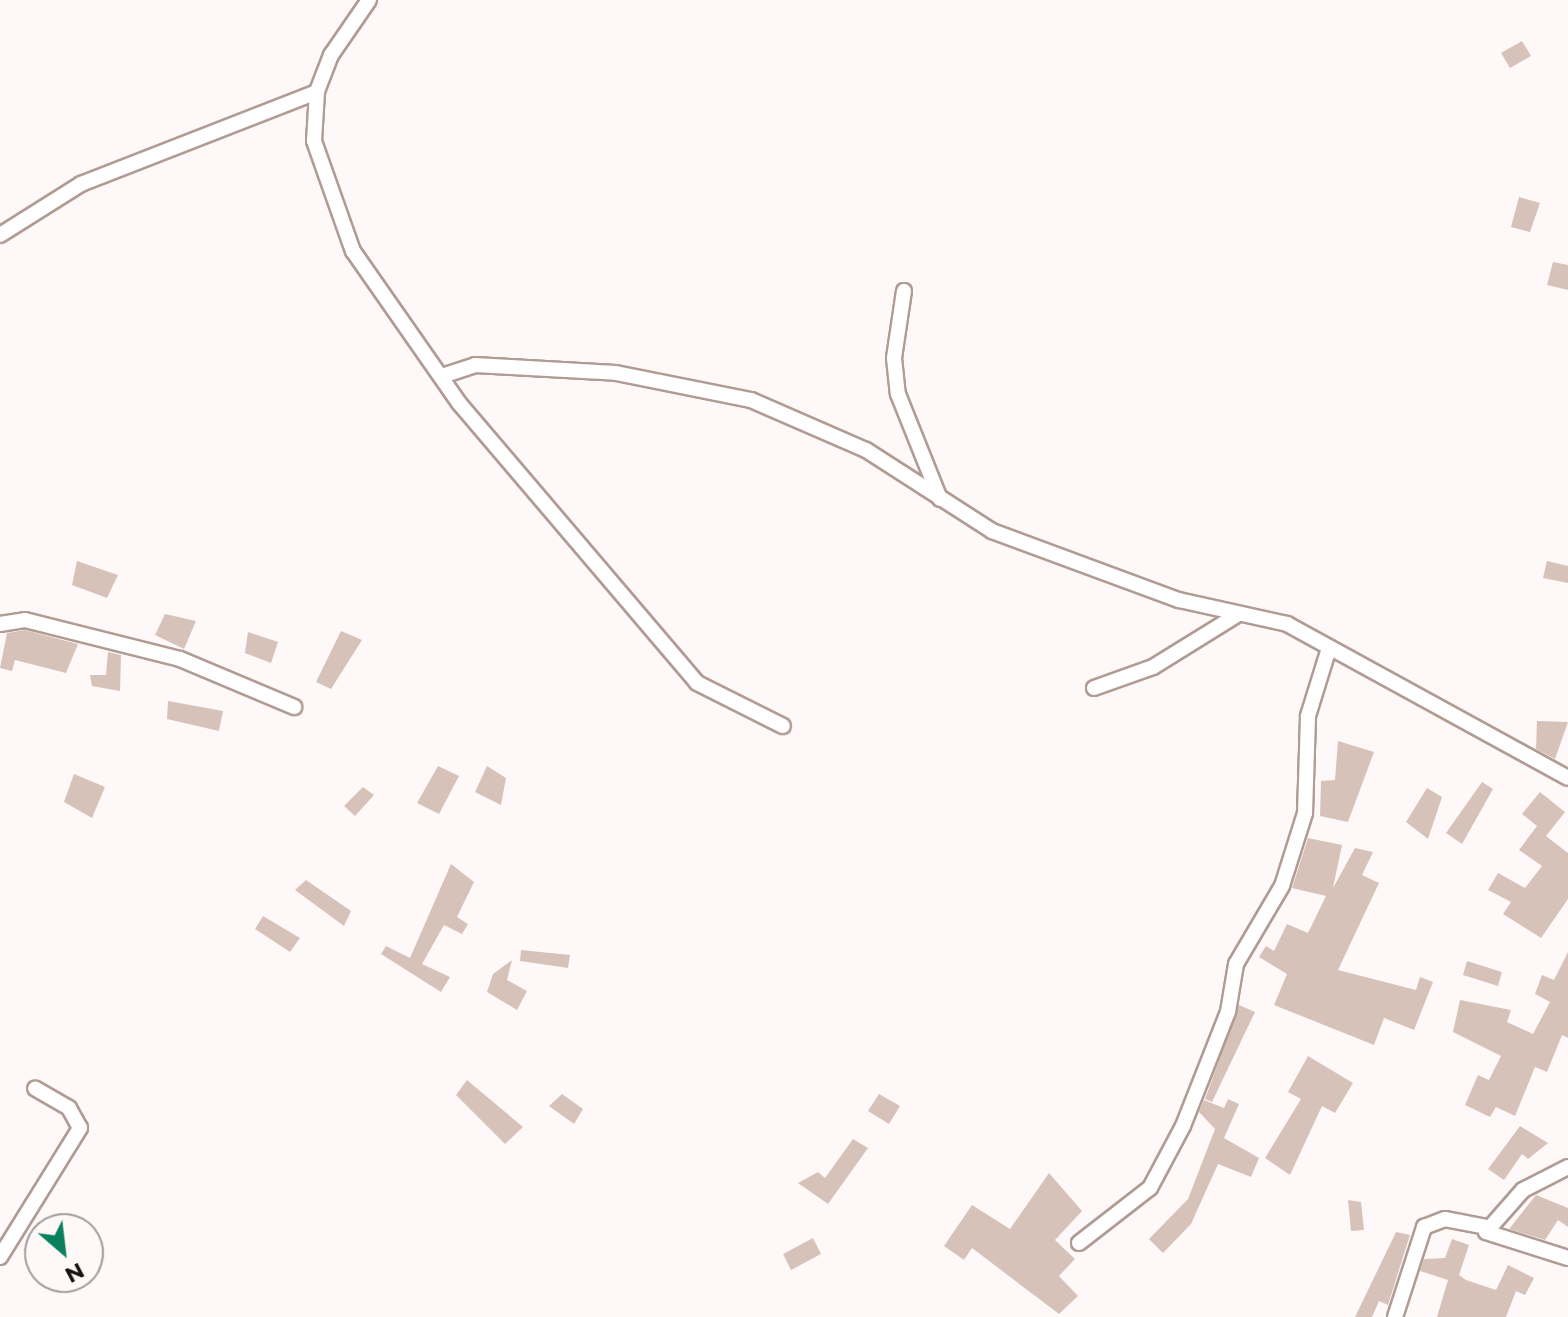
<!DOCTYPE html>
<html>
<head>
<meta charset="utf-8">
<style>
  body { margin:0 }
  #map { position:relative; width:1568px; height:1317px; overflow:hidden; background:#fef9f8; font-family:Montserrat,sans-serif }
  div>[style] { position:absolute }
  .building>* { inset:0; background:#d7c2ba }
  .roads { filter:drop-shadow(2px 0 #b09c94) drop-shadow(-2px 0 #b09c94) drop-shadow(0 2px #b09c94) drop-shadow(0 -2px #b09c94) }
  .street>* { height:14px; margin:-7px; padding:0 7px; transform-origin:7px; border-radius:7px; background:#fff }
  span { translate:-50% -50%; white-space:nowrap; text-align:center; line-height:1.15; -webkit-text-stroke:8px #fef9f8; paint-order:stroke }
  .north { position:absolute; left:24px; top:1213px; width:80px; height:80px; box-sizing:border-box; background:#fef9f8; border:2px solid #a29c9a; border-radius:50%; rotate:152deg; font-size:22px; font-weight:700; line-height:32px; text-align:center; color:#18110e }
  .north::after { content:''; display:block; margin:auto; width:28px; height:36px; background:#0b805d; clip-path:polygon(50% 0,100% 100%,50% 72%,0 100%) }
</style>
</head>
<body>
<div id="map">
  <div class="building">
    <div style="clip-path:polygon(1522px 41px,1531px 56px,1510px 68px,1501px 53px)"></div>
    <div style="clip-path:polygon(1519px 197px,1540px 203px,1530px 232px,1511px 227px)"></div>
    <div style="clip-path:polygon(1553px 262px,1568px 265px,1568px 290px,1547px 285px)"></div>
    <div style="clip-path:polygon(77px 561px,118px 575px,107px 598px,72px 585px)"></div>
    <div style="clip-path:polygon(1547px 561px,1568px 566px,1568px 583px,1543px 578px)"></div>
    <div style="clip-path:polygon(165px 614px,196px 621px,184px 649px,155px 635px)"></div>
    <div style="clip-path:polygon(25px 630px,78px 644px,66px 673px,15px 660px,12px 671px,0 668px,7px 633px)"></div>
    <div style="clip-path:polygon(341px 631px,362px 640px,331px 689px,316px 682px)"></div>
    <div style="clip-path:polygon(248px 632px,278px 642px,271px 663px,245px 653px)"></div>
    <div style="clip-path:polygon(108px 652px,121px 655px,120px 691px,92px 686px,90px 675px,106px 675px)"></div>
    <div style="clip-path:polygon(168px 701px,223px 711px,219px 731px,167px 719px)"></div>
    <div style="clip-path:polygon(1537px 721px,1568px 722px,1555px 759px,1536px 749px)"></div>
    <div style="clip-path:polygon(1338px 741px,1374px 752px,1348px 822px,1320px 816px,1321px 781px,1335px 780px)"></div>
    <div style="clip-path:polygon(438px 766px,459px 776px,439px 814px,417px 803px)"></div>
    <div style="clip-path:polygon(487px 766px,506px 778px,501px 805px,475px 792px)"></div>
    <div style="clip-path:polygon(74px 774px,105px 787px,92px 818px,64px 802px)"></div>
    <div style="clip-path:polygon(1482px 782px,1493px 789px,1462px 844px,1446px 833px)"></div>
    <div style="clip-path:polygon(363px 787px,374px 795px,355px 816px,344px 806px)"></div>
    <div style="clip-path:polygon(1427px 788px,1442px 797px,1428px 839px,1406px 822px)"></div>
    <div style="clip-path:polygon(1540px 792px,1565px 812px,1546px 836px,1568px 853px,1568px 899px,1541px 938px,1503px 914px,1511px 902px,1488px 890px,1498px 873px,1525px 888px,1542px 866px,1519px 850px,1537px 826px,1522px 814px)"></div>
    <div style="clip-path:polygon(1308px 838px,1342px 845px,1333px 888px,1355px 848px,1373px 852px,1362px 875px,1379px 883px,1338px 970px,1416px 990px,1420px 977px,1433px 982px,1414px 1030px,1384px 1018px,1374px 1045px,1274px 1005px,1287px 974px,1259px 957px,1266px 946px,1274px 951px,1287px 924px,1308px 933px,1326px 896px,1292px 888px)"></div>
    <div style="clip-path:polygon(451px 864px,474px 882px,457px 917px,468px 924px,462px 934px,444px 925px,422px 964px,450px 977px,441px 992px,381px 954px,386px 946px,410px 958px)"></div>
    <div style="clip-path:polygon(306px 880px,351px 911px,344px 926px,295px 890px)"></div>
    <div style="clip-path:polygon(263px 916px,300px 938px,290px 952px,255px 929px)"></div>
    <div style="clip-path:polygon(521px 950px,570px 955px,568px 968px,520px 961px)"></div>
    <div style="clip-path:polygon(1568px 952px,1568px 1038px,1562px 1035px,1547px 1072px,1535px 1067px,1515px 1116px,1496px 1107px,1490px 1117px,1465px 1105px,1478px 1075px,1489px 1080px,1501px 1056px,1453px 1032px,1460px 1000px,1511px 1010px,1507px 1022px,1533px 1034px,1550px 1002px,1535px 994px,1542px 975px,1554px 980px)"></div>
    <div style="clip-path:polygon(512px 960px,507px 980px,527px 991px,517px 1010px,487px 992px,493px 974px)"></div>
    <div style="clip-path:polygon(1467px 961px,1502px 972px,1498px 986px,1463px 975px)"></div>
    <div style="clip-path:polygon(1239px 1005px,1255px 1012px,1212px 1102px,1205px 1099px)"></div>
    <div style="clip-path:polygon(1308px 1056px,1353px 1083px,1335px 1113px,1322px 1106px,1290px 1175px,1265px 1158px,1301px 1099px,1288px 1092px)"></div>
    <div style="clip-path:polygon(467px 1080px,523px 1127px,505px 1144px,456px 1095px)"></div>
    <div style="clip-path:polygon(562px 1094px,583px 1109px,574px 1124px,549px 1106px)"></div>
    <div style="clip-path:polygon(879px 1094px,900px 1106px,889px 1124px,868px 1111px)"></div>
    <div style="clip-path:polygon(1228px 1099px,1239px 1104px,1224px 1138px,1259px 1158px,1251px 1177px,1218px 1164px,1191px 1224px,1163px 1253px,1149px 1239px,1188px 1199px,1215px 1129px,1199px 1112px,1204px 1100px,1224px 1108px)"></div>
    <div style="clip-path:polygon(1520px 1126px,1548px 1143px,1528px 1159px,1522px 1154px,1504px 1180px,1488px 1169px)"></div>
    <div style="clip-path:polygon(853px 1139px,868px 1148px,828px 1204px,798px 1183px,818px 1172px,825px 1178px)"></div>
    <div style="clip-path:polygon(1049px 1173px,1082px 1211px,1055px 1240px,1075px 1259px,1059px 1276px,1078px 1296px,1059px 1314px,972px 1248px,964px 1260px,944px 1246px,972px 1205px,1010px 1229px)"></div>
    <div style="clip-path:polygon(1536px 1195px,1568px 1208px,1568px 1227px,1558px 1220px,1545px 1240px,1509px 1229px)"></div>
    <div style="clip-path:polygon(1348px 1200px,1361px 1202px,1364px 1230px,1351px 1231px)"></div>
    <div style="clip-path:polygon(1396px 1232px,1410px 1235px,1388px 1305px,1379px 1301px,1372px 1317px,1355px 1317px)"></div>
    <div style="clip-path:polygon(813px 1238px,821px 1254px,791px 1270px,783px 1254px)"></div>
    <div style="clip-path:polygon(1452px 1239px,1469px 1245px,1459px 1275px,1466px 1280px,1496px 1290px,1508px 1265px,1534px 1278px,1525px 1295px,1516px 1291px,1506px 1317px,1437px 1317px,1448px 1280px,1420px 1271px,1424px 1259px,1445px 1258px)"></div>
  </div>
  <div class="roads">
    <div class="street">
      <div style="left:369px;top:0;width:67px;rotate:124.6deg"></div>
      <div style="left:331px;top:55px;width:40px;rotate:111deg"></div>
      <div style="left:317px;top:92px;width:49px;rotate:93.5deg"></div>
      <div style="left:314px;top:141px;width:117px;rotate:70.5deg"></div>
      <div style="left:353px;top:251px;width:185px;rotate:55.1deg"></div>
      <div style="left:459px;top:403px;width:367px;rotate:49.6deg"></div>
      <div style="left:697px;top:683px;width:96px;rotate:26.6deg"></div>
      <div style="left:0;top:235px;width:96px;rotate:-32.2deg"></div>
      <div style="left:81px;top:184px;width:253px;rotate:-21.3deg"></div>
      <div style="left:904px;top:291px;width:68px;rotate:98.5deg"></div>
      <div style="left:894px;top:358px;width:36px;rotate:84deg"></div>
      <div style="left:898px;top:394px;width:113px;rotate:68.2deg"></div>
      <div style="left:442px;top:376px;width:35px;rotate:-18deg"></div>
      <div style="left:475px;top:365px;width:141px;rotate:3.2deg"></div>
      <div style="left:616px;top:373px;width:138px;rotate:11.3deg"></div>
      <div style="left:751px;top:400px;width:125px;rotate:23.5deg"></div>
      <div style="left:866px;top:450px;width:150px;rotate:32.7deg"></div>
      <div style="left:992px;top:531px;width:199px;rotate:20.3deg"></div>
      <div style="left:1179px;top:600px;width:111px;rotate:12.5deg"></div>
      <div style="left:1287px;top:624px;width:320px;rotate:28.7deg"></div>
      <div style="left:0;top:624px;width:25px;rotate:-9deg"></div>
      <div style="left:25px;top:620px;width:160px;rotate:14.1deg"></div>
      <div style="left:180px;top:659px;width:124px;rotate:22.8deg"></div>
      <div style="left:1094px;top:688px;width:63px;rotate:-19.6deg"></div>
      <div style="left:1153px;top:667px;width:99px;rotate:-31.8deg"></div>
      <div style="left:1568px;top:1167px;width:51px;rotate:152.9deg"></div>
      <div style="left:1523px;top:1190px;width:56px;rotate:131.4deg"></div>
      <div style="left:1486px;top:1232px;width:86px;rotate:17.6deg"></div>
      <div style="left:1079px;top:1243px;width:90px;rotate:-37.8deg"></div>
      <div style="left:1150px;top:1188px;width:70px;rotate:-62deg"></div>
      <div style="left:1183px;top:1126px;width:123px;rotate:-68.5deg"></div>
      <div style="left:1228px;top:1012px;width:49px;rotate:-80.5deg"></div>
      <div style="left:1236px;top:964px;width:91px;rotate:-59.5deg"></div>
      <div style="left:1282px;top:886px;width:77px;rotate:-72.5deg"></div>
      <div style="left:1305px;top:813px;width:97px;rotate:-88.2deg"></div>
      <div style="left:1308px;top:716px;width:71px;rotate:-72.8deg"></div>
      <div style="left:0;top:1257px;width:152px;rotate:-58.2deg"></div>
      <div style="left:80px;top:1128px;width:23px;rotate:-119deg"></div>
      <div style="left:69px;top:1108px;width:39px;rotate:-150deg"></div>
      <div style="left:1395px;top:1317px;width:95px;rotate:-72.1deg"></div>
      <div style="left:1424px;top:1227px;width:22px;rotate:-21deg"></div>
      <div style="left:1445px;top:1219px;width:43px;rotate:10.8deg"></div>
    </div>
  </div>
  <div class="north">N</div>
</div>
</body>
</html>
